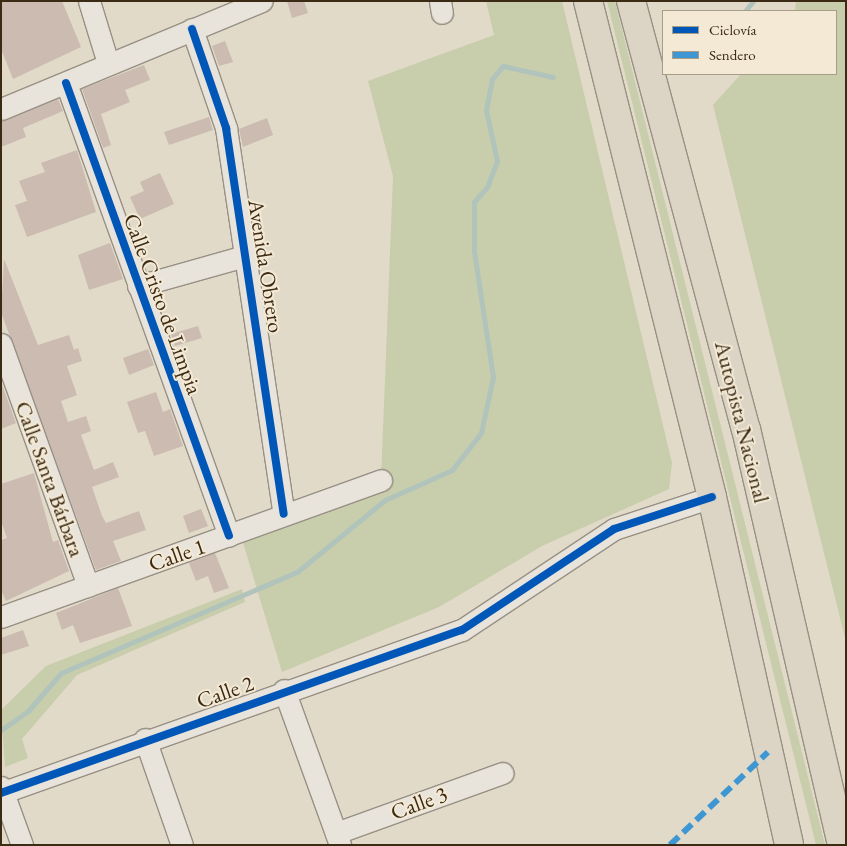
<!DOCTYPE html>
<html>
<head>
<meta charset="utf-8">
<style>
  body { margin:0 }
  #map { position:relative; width:847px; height:846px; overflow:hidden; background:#e2dac8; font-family:"EB Garamond",serif }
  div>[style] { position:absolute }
  .green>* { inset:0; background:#c8cdac }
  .stream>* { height:5px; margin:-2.5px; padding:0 2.5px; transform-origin:2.5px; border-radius:2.5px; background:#b0c4bc }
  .building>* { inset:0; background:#cbbbb1 }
  .roads { filter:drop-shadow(1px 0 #979084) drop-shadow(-1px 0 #979084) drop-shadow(0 1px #979084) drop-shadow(0 -1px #979084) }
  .minor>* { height:21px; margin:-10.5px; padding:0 10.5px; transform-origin:10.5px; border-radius:10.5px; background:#e8e3db }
  .highway>* { height:28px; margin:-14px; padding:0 14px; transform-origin:14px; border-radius:14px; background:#dcd4c5 }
  .quiet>* { height:6px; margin-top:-3px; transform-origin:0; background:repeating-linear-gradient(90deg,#3e96d3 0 12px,transparent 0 18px) }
  .cycleway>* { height:8px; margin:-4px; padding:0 4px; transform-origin:4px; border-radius:4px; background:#0057b8 }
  span { translate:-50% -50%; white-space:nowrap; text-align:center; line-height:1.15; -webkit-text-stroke:4px #f3e9d4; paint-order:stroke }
  .street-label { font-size:22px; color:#3b2a14 }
  .frame { position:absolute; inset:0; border:2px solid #3b2a14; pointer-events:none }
  .legend { position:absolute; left:662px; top:10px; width:175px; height:65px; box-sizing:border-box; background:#f3e9d4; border:1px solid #a99d87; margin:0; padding:6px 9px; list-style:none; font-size:15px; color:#3b2a14 }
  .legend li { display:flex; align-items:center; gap:10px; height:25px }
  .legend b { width:25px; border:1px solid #a99d87 }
</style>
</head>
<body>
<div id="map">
  <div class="green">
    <div style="clip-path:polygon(486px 1px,562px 1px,672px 463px,669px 489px,542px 546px,439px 607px,282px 672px,243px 543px,284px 514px,381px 480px,393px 176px,368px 81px,494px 35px)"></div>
    <div style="clip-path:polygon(607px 1px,615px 1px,825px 845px,816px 845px)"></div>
    <div style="clip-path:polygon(796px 1px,846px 1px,846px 642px,713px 105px,741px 74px,836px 74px,836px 11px,795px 11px)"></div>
    <div style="clip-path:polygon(242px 589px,245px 602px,77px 675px,22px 739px,28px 758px,5px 767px,1px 710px,46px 666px)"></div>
  </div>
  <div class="stream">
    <div style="left:745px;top:11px;width:13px;rotate:-51deg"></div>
    <div style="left:1px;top:730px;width:33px;rotate:-35deg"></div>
    <div style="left:28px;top:711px;width:50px;rotate:-49deg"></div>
    <div style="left:61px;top:673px;width:257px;rotate:-23.2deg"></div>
    <div style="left:297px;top:572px;width:114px;rotate:-39.3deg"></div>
    <div style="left:385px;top:500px;width:73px;rotate:-24.1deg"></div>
    <div style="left:452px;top:470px;width:47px;rotate:-51.9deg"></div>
    <div style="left:481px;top:433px;width:57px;rotate:-77.9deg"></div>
    <div style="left:493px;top:377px;width:127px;rotate:-98.6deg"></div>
    <div style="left:474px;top:251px;width:49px;rotate:-90deg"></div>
    <div style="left:474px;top:202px;width:20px;rotate:-49deg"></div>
    <div style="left:487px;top:187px;width:28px;rotate:-69deg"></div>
    <div style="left:497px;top:161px;width:52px;rotate:-102.2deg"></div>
    <div style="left:486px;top:110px;width:32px;rotate:-79deg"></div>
    <div style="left:492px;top:79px;width:17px;rotate:-50deg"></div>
    <div style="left:503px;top:66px;width:51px;rotate:12.4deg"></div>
  </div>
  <div class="building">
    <div style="clip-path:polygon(1px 1px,62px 1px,81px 47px,13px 79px,1px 49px)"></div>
    <div style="clip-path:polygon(287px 1px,304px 1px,308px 13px,292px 18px)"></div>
    <div style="clip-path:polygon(225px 41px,233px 62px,219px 66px,212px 46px)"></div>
    <div style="clip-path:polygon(144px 65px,150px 80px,125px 90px,130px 102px,101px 114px,111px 145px,103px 148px,82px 89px)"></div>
    <div style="clip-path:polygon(58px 99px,63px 111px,23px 128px,26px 137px,1px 147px,1px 121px)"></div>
    <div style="clip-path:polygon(209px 117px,213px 130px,169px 145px,164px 132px)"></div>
    <div style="clip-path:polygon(267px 118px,273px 135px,243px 147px,239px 129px)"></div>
    <div style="clip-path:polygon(77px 150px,96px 212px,27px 237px,15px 205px,27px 201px,19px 181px,45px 172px,41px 163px)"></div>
    <div style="clip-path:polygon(160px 173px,174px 204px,140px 219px,130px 197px,144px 191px,140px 182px)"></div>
    <div style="clip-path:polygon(110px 243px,123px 279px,89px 290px,78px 255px)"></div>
    <div style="clip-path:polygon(4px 259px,38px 345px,69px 335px,74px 350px,78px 348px,82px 361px,67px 366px,77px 395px,61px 401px,68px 422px,86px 416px,91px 431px,81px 435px,94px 470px,113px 462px,119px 477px,92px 487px,102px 516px,106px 523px,139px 511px,146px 530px,113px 541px,121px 561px,96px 570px,1px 312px)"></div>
    <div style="clip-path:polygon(198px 326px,202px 338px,175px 346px,171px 334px)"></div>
    <div style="clip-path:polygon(148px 349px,154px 365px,129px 375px,123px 358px)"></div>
    <div style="clip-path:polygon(1px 382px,16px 423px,1px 429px)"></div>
    <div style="clip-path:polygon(156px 392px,163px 412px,170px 409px,183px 446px,154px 456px,145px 431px,138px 433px,127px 402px)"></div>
    <div style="clip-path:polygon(34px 473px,53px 542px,58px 540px,69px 571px,6px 601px,1px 590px,1px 540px,7px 538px,1px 521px,1px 484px)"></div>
    <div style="clip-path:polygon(201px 509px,208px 526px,189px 533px,183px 516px)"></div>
    <div style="clip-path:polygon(215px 553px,229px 588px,214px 593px,208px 576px,196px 581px,189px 563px)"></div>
    <div style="clip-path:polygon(118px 588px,132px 626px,80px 643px,73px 625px,62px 630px,56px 613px)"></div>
    <div style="clip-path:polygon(23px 630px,29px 646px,1px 655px,1px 638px)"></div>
  </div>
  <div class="roads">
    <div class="minor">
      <div style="left:89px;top:1px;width:65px;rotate:73deg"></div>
      <div style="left:440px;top:1px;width:12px;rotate:81deg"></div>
      <div style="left:192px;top:29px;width:105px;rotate:71deg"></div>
      <div style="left:226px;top:128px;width:390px;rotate:81.5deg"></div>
      <div style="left:66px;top:83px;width:481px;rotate:70.2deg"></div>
      <div style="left:1px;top:109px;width:282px;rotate:-22.5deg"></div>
      <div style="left:138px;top:286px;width:114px;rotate:-15.7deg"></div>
      <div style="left:1px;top:344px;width:257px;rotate:70.2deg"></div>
      <div style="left:1px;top:617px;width:404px;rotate:-19.8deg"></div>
      <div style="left:284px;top:690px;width:165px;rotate:70.1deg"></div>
      <div style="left:145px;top:739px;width:112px;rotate:70.8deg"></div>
      <div style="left:1px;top:787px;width:62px;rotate:70.1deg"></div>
      <div style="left:1px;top:793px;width:489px;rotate:-19.5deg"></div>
      <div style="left:462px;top:630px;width:182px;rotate:-33.6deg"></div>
      <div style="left:614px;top:529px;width:103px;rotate:-18.1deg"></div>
      <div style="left:336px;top:833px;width:177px;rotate:-19.8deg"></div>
    </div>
    <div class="highway">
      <div style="left:588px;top:1px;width:511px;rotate:75.96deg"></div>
      <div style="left:712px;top:497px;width:356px;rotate:77.5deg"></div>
      <div style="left:631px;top:1px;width:443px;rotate:75deg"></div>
      <div style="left:746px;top:429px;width:427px;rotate:77deg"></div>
    </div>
  </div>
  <div class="quiet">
    <div style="left:670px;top:845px;width:135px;rotate:-43.5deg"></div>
  </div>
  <div class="cycleway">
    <div style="left:192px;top:29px;width:105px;rotate:71deg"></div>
    <div style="left:226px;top:128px;width:390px;rotate:81.5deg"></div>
    <div style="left:66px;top:83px;width:481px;rotate:70.2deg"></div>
    <div style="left:1px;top:793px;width:489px;rotate:-19.5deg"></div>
    <div style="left:462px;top:630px;width:182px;rotate:-33.6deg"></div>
    <div style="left:614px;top:529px;width:103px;rotate:-18.1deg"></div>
  </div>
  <div class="street-label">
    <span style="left:266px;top:266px;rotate:81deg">Avenida Obrero</span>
    <span style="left:163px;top:304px;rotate:70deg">Calle Cristo de Limpia</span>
    <span style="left:742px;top:422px;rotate:76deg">Autopista Nacional</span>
    <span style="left:50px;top:479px;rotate:70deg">Calle Santa Bárbara</span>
    <span style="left:177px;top:555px;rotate:-19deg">Calle 1</span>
    <span style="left:225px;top:692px;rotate:-19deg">Calle 2</span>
    <span style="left:419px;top:803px;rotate:-20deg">Calle 3</span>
  </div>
  <div class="frame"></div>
  <ul class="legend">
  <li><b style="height:6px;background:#0057b8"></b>Ciclovía</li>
  <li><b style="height:6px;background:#3e96d3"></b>Sendero</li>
  </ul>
</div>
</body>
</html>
